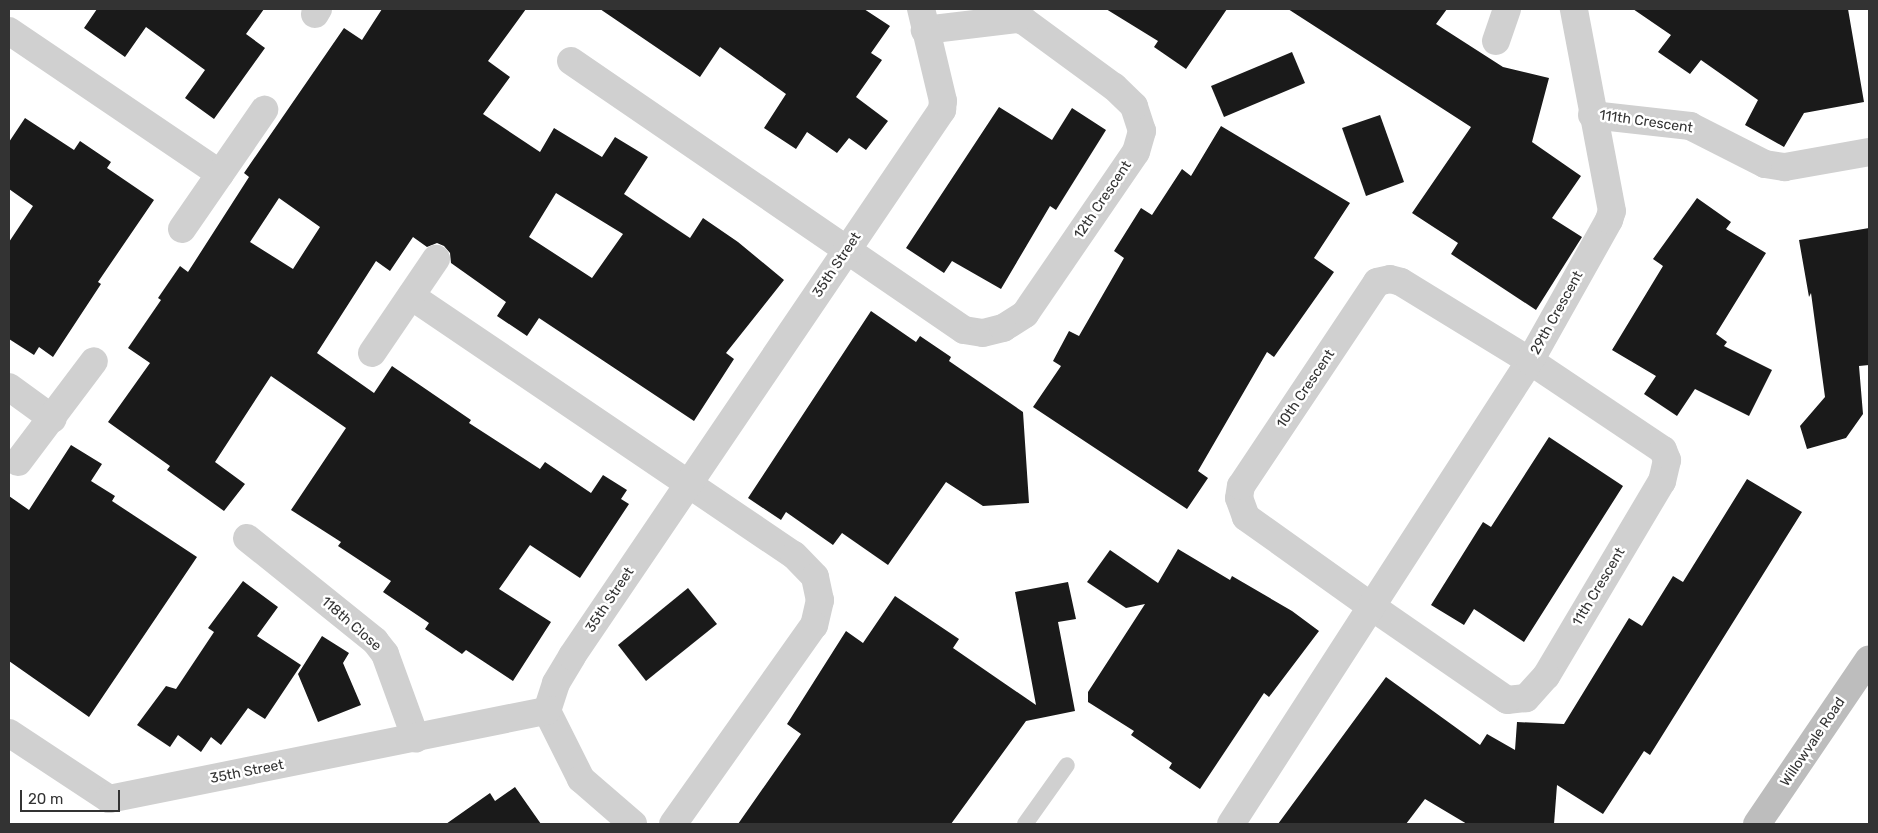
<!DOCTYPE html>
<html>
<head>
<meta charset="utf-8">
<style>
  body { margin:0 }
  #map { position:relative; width:1878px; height:833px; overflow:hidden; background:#fff; font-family:Rubik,sans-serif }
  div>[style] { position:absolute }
  .building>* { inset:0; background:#1a1a1a }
  .lane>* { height:16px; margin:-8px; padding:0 8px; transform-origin:8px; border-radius:8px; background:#d0d0d0 }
  .street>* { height:28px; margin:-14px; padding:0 14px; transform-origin:14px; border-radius:14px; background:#d0d0d0 }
  .secondary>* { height:28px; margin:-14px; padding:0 14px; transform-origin:14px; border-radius:14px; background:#bdbdbd }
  span { translate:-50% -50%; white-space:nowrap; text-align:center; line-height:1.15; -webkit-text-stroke:5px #fff; paint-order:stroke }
  .street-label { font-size:14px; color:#333 }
  .frame { position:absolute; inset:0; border:10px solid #333; pointer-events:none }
  .scale { position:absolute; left:20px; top:790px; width:100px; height:22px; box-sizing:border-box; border:2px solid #333; border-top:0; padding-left:6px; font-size:15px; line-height:18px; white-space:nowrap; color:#333; -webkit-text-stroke:4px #fff; paint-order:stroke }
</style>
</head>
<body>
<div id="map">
  <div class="building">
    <div style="clip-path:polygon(97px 9px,264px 9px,246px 34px,265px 48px,214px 119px,185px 98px,205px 70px,146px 27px,125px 57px,84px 28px)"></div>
    <div style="clip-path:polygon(evenodd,382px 9px,526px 9px,488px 61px,510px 77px,483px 114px,540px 152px,554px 128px,602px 157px,615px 137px,648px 157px,624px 194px,690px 238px,703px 218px,738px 242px,784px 280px,726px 353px,734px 359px,694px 421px,539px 318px,527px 336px,497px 316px,506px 302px,451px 263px,450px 253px,444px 246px,437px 243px,427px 247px,413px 237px,390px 271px,376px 261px,317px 353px,374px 393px,392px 366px,471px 420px,469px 423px,540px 469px,545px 462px,591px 493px,603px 475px,627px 490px,621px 499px,629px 504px,580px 578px,530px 545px,499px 589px,551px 622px,513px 681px,466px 650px,462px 654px,425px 629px,429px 623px,383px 592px,391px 581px,338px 546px,341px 542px,291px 510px,346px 428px,271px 376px,215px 462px,245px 484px,224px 511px,167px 470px,170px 466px,108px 422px,150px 363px,128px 348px,161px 300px,158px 298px,180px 266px,188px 272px,249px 177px,244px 173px,344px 28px,362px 40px,382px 9px,556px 193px,623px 234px,592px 278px,529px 237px,556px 193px,382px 9px,279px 198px,320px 227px,293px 269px,250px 242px,279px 198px)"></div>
    <div style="clip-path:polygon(600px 9px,864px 9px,890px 26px,871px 53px,882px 60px,856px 97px,888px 121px,866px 150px,849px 138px,837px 153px,807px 132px,796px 149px,764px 128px,786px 94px,720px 47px,700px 77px)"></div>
    <div style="clip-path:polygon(1106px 9px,1227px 9px,1186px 69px,1154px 47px,1158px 41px)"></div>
    <div style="clip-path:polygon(1288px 9px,1447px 9px,1436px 24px,1503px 67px,1549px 78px,1532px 142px,1581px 176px,1552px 218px,1582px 237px,1536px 310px,1451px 254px,1458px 243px,1412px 213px,1471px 127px)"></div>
    <div style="clip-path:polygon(1633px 9px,1848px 9px,1864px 102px,1804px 113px,1784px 147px,1745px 125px,1758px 100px,1701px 60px,1690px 74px,1658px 52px,1671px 35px)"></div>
    <div style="clip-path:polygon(1292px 52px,1305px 83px,1224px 117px,1211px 86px)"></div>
    <div style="clip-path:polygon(999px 107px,1052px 140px,1072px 108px,1106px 130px,1056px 210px,1050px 206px,1001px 289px,952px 261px,944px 273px,906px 248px)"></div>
    <div style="clip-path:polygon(1380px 115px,1404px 182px,1366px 196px,1342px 128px)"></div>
    <div style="clip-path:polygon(25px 118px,74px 150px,80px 141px,111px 162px,107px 168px,154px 200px,98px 282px,101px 284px,53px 357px,39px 347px,34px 355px,9px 339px,9px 242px,33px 206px,9px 189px,9px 142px)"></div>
    <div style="clip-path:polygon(1221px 126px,1350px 203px,1314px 258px,1334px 272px,1274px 357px,1267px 352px,1198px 471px,1208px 478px,1187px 509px,1033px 407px,1061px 366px,1053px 361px,1069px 331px,1079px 336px,1124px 258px,1114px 251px,1141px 208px,1152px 215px,1182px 169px,1191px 176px)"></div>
    <div style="clip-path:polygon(1697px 198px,1731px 222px,1726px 229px,1766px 253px,1716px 334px,1727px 342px,1724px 346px,1772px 370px,1749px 416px,1695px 389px,1677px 416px,1644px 394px,1656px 376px,1612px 350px,1663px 266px,1653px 259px)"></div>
    <div style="clip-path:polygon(1869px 228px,1869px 365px,1859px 366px,1863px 414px,1846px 438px,1807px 449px,1800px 426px,1825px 397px,1811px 293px,1809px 297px,1799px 240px)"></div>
    <div style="clip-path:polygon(871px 311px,916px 342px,920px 336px,951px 357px,949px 361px,1023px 412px,1029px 503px,983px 506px,946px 482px,888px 565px,842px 533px,833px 545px,786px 512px,781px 520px,748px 498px)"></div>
    <div style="clip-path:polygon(1549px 437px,1623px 486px,1524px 642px,1474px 609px,1464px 625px,1431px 605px,1483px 522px,1491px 527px)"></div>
    <div style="clip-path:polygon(71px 445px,102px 464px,91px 481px,115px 496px,112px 501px,197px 557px,89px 717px,9px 661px,9px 496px,29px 510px)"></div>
    <div style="clip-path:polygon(1747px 479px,1802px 512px,1650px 755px,1644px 751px,1603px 814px,1557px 785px,1554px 824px,1467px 824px,1425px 799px,1406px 824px,1278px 824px,1386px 677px,1480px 745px,1487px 734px,1515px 750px,1517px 722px,1564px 724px,1629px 618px,1642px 626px,1673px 576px,1683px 582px)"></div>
    <div style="clip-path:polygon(1178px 549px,1230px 580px,1232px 576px,1292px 611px,1319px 631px,1269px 697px,1264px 693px,1200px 789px,1169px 768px,1172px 763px,1131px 735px,1134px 731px,1088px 702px,1088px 692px,1145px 604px,1126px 608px,1087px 582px,1110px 550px,1158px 583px)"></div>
    <div style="clip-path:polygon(243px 581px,278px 607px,257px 636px,301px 665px,265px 719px,248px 708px,221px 745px,211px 737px,201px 752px,178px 735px,170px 747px,137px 725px,166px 686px,176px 689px,214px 632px,208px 628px)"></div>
    <div style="clip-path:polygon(1068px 582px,1076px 619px,1058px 622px,1075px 711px,1026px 721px,951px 824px,738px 824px,801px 734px,787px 724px,846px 631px,863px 643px,895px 596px,959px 639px,953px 648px,1036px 705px,1015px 592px)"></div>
    <div style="clip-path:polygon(688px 588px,717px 624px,646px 681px,618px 645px)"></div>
    <div style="clip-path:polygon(322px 636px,349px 653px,343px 663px,361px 705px,318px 722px,298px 674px)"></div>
    <div style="clip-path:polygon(515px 787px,541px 824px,446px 824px,490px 793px,495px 801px)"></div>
  </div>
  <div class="lane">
    <div style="left:1025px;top:824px;width:72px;rotate:-54.6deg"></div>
  </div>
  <div class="street">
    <div style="left:315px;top:14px;width:6px;rotate:-59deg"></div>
    <div style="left:9px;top:31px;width:255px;rotate:34.1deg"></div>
    <div style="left:1496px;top:41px;width:34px;rotate:-71deg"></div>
    <div style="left:571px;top:61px;width:476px;rotate:34.4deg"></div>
    <div style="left:964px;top:330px;width:19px;rotate:9deg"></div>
    <div style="left:983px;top:333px;width:21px;rotate:-14deg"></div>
    <div style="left:1003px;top:328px;width:26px;rotate:-32deg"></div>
    <div style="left:1025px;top:314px;width:196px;rotate:-55.6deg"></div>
    <div style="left:1136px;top:152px;width:22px;rotate:-74deg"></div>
    <div style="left:1142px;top:131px;width:26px;rotate:-108deg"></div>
    <div style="left:1134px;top:106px;width:28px;rotate:-136deg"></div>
    <div style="left:1114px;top:87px;width:112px;rotate:-143.7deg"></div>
    <div style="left:1024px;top:21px;width:7px;rotate:-164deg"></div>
    <div style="left:1017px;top:19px;width:93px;rotate:173.2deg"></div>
    <div style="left:1592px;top:115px;width:99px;rotate:6.4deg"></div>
    <div style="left:1690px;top:126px;width:84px;rotate:26.9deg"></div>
    <div style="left:1765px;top:164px;width:20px;rotate:9deg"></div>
    <div style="left:1785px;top:167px;width:85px;rotate:-10.1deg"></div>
    <div style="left:182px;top:229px;width:145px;rotate:-55.4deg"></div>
    <div style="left:1390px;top:279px;width:11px;rotate:15deg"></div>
    <div style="left:1401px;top:282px;width:151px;rotate:31.5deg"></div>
    <div style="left:1530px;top:361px;width:160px;rotate:33.8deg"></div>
    <div style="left:1663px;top:450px;width:11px;rotate:68deg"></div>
    <div style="left:1667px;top:460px;width:22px;rotate:103deg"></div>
    <div style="left:1662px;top:481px;width:227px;rotate:120.7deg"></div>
    <div style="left:1546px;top:676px;width:30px;rotate:132deg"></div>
    <div style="left:1526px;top:698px;width:19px;rotate:174deg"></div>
    <div style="left:1507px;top:700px;width:164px;rotate:-145.4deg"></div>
    <div style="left:1372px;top:607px;width:155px;rotate:-144.5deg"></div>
    <div style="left:1246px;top:517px;width:20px;rotate:-110deg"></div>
    <div style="left:1239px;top:498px;width:12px;rotate:-81deg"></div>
    <div style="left:1241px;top:486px;width:245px;rotate:-56.3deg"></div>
    <div style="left:1377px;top:282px;width:13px;rotate:-13deg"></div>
    <div style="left:411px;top:296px;width:462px;rotate:34.1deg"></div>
    <div style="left:794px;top:555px;width:30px;rotate:46deg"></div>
    <div style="left:815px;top:577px;width:24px;rotate:78deg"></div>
    <div style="left:820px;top:600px;width:26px;rotate:103deg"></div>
    <div style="left:814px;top:625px;width:244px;rotate:125.3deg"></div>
    <div style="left:372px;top:353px;width:114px;rotate:-55.8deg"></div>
    <div style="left:9px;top:387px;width:54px;rotate:36deg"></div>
    <div style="left:18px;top:462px;width:126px;rotate:-53deg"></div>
    <div style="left:247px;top:538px;width:164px;rotate:38.8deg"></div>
    <div style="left:375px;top:641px;width:16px;rotate:52deg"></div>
    <div style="left:385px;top:654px;width:90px;rotate:70deg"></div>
    <div style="left:547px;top:711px;width:29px;rotate:-72deg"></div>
    <div style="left:556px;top:683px;width:31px;rotate:-59deg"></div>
    <div style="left:572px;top:656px;width:660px;rotate:-55.88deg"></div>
    <div style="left:942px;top:110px;width:9px;rotate:-84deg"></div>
    <div style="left:943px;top:101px;width:95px;rotate:-103.4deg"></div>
    <div style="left:547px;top:711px;width:76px;rotate:63.4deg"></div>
    <div style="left:581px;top:779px;width:69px;rotate:40.9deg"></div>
    <div style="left:9px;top:733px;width:120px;rotate:33.4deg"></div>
    <div style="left:109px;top:799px;width:447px;rotate:-11.4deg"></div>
    <div style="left:1231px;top:824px;width:551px;rotate:-57.15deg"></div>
    <div style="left:1530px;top:361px;width:162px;rotate:-60.7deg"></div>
    <div style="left:1609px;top:220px;width:9px;rotate:-72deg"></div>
    <div style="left:1612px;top:211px;width:206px;rotate:-100.7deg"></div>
  </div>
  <div class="secondary">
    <div style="left:1757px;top:824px;width:199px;rotate:-55.8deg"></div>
  </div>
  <div class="street-label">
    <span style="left:1646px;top:122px;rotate:8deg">111th Crescent</span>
    <span style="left:1103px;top:200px;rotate:-56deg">12th Crescent</span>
    <span style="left:837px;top:265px;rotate:-56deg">35th Street</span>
    <span style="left:1557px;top:313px;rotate:-61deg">29th Crescent</span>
    <span style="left:1306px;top:389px;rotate:-56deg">10th Crescent</span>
    <span style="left:1599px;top:587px;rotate:-59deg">11th Crescent</span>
    <span style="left:610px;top:600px;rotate:-56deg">35th Street</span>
    <span style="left:351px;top:624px;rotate:41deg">118th Close</span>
    <span style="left:1813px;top:742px;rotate:-56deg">Willowvale Road</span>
    <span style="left:247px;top:772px;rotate:-11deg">35th Street</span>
  </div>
  <div class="frame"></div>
  <div class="scale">20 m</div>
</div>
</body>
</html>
